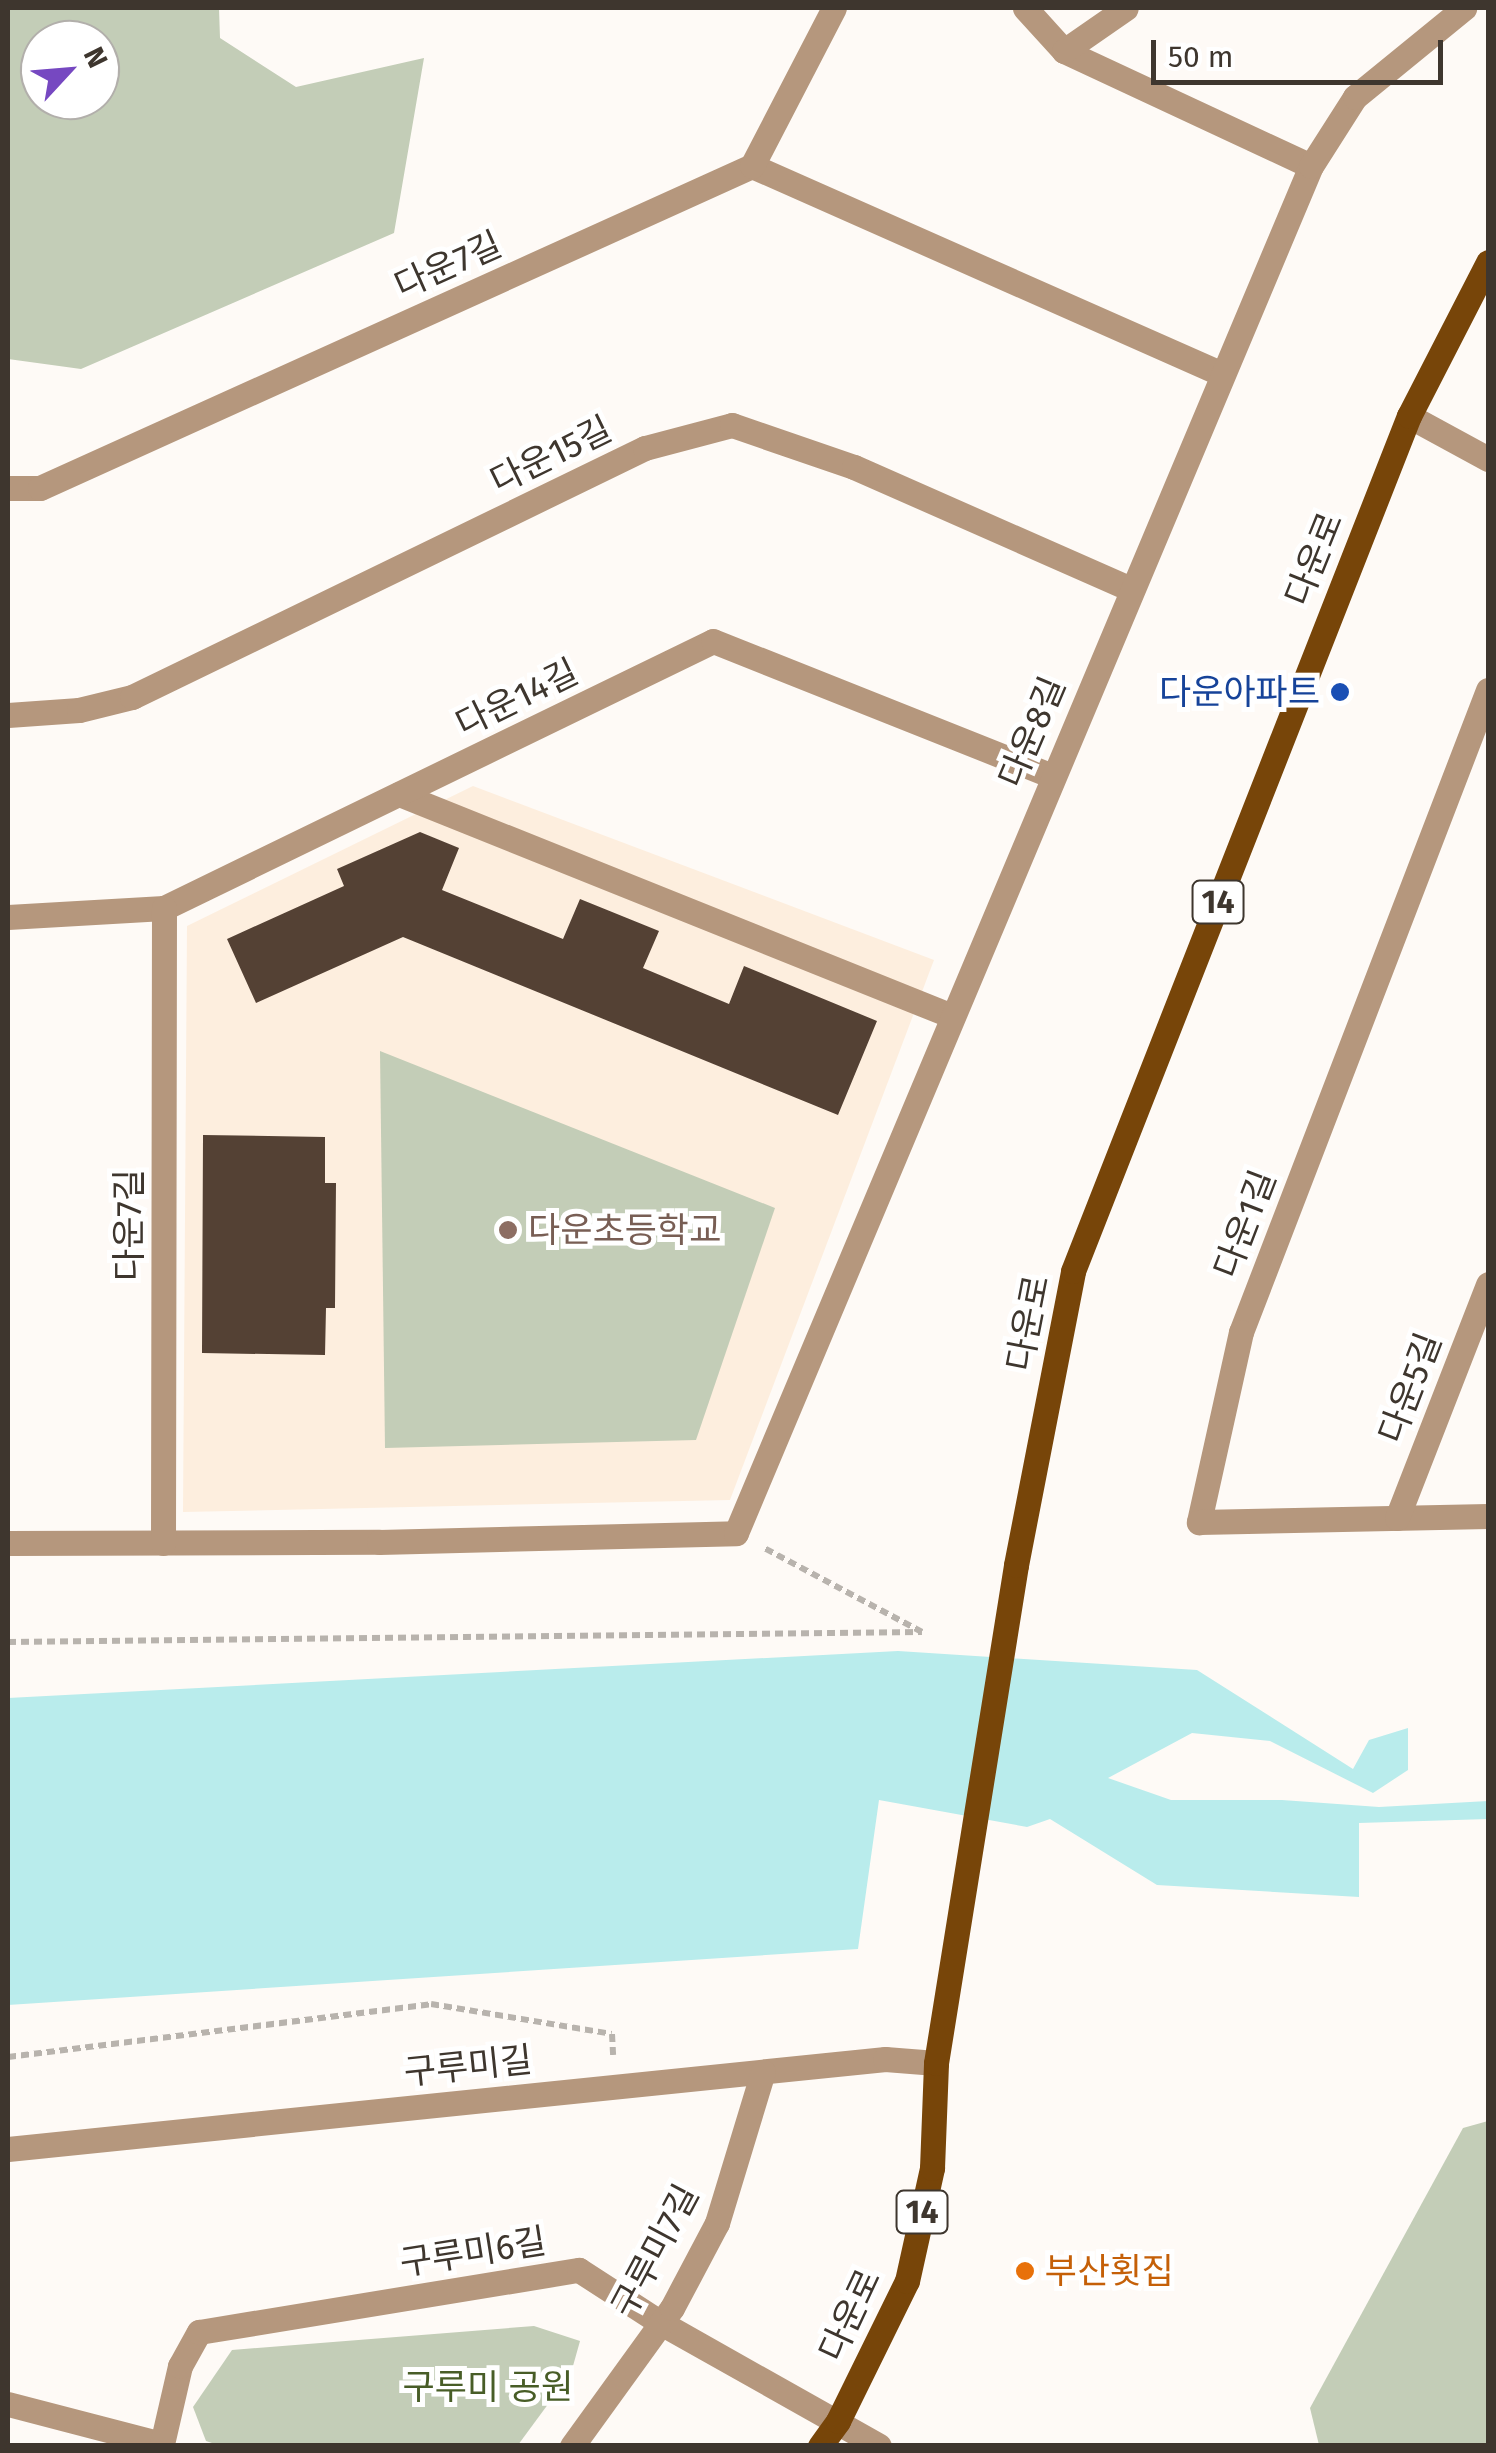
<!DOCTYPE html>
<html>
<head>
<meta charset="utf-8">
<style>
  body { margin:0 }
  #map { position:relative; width:1496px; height:2453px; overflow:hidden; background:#fefaf6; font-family:"Fira Sans","Noto Sans KR",sans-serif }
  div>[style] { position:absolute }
  .built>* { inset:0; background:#fdeede }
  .green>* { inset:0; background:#c3cdb7 }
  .water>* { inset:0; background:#b9ecec }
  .building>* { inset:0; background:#544134 }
  .path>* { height:6px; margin-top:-3px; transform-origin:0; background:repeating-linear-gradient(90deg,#b8b3ad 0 8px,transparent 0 13px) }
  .minor>* { height:25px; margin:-12.5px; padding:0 12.5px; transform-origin:12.5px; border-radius:12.5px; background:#b5977d }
  .major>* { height:25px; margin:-12.5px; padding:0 12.5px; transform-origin:12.5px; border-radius:12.5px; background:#774509 }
  .dots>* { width:28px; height:28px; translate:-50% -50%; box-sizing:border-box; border:5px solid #fff; border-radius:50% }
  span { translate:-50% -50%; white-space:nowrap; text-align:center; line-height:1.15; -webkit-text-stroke:10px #fff; paint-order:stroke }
  .shield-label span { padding:2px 8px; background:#fff; border:2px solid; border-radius:8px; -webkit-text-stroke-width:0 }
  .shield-label { font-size:32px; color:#3e362e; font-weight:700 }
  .street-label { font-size:35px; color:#3e362e }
  .transit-label { font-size:35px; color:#164399 }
  .right { translate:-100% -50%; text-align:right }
  .education-label { font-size:35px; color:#785e54 }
  .left { translate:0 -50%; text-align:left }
  .food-label { font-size:35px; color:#c56008 }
  .park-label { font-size:35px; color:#485d27 }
  .frame { position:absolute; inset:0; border:10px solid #3e362e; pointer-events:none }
  .north { position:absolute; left:20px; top:20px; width:100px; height:100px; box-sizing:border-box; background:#fff; border:2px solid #b2afab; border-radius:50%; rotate:64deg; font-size:28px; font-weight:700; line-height:40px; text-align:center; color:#3e362e }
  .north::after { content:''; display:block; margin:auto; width:35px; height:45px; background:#7648c1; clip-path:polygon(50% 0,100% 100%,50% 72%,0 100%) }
  .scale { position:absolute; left:1151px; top:40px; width:292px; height:45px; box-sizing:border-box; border:5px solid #3e362e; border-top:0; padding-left:12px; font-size:30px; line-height:35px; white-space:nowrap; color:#3e362e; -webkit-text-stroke:8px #fff; paint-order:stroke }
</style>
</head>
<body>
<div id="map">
  <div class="built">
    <div style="clip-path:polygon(473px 786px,934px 960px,730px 1500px,183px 1512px,187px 926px)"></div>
  </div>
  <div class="green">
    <div style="clip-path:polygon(evenodd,8px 8px,219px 8px,220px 38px,296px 87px,424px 58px,394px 233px,81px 369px,8px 359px,8px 8px,40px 40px,100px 40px,100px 100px,40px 100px,40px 40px)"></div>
    <div style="clip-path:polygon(380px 1051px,775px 1208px,696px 1440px,385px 1448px)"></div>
    <div style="clip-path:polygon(1488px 2121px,1488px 2445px,1319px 2445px,1310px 2408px,1463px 2128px)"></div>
    <div style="clip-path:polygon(534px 2326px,580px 2341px,571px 2373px,518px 2445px,218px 2445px,206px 2441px,193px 2407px,232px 2350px)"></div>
  </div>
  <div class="water">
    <div style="clip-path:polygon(898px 1651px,1197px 1670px,1353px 1769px,1369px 1740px,1408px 1728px,1408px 1770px,1373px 1793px,1270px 1741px,1192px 1733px,1108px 1778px,1171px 1800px,1282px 1800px,1379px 1807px,1488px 1801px,1488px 1819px,1359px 1823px,1359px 1897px,1157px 1885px,1050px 1819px,1027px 1827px,879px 1800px,858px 1949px,8px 2005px,8px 1698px)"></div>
  </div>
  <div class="building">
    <div style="clip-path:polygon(420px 832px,459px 848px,442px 890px,563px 939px,580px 899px,659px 931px,643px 968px,729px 1004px,744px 966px,877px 1021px,838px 1115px,403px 937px,256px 1003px,227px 939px,344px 886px,337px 869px)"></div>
    <div style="clip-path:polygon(203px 1135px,325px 1137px,325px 1183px,336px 1183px,335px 1308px,326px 1308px,325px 1355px,202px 1353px)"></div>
  </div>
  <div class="path">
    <div style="left:8px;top:1642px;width:914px;rotate:-0.63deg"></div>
    <div style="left:922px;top:1632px;width:179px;rotate:-152deg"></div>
    <div style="left:8px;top:2057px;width:426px;rotate:-7.1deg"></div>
    <div style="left:431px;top:2004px;width:183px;rotate:9.4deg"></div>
    <div style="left:612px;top:2034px;width:21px;rotate:87deg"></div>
  </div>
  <div class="minor">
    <div style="left:1025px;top:8px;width:58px;rotate:47.8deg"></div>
    <div style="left:1064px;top:51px;width:272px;rotate:25deg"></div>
    <div style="left:1064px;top:51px;width:75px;rotate:-34.7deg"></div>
    <div style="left:752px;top:166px;width:514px;rotate:23.87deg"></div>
    <div style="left:1409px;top:416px;width:90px;rotate:28.6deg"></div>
    <div style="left:8px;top:488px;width:32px"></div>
    <div style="left:40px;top:488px;width:781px;rotate:-24.33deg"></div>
    <div style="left:752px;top:166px;width:178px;rotate:-62.6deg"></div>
    <div style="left:1488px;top:690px;width:688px;rotate:111.04deg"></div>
    <div style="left:1241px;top:1332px;width:195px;rotate:102.5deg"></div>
    <div style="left:1199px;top:1522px;width:289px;rotate:-1.2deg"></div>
    <div style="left:8px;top:715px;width:71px;rotate:-4deg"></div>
    <div style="left:79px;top:710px;width:55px;rotate:-13.8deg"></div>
    <div style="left:132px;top:697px;width:570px;rotate:-25.89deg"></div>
    <div style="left:645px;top:448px;width:90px;rotate:-14.8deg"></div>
    <div style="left:732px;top:425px;width:129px;rotate:19deg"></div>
    <div style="left:854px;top:467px;width:303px;rotate:23.8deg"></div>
    <div style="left:399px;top:794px;width:596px;rotate:21.87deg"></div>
    <div style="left:8px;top:917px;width:156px;rotate:-3.3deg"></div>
    <div style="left:164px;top:908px;width:610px;rotate:-25.94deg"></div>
    <div style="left:713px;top:641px;width:365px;rotate:21.7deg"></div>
    <div style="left:1397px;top:1518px;width:251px;rotate:-68.7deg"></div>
    <div style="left:8px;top:1543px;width:371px;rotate:-0.2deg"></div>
    <div style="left:379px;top:1542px;width:357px;rotate:-1.4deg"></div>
    <div style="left:736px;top:1533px;width:1483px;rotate:-67.19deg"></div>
    <div style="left:1311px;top:166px;width:82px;rotate:-57.5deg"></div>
    <div style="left:1355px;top:97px;width:141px;rotate:-39.2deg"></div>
    <div style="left:163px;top:1543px;width:635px;rotate:-89.91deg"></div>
    <div style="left:8px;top:2149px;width:882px;rotate:-5.86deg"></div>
    <div style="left:885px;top:2059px;width:51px;rotate:4.5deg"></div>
    <div style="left:8px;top:2404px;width:159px;rotate:14.6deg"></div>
    <div style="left:162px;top:2444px;width:80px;rotate:-77deg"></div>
    <div style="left:180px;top:2366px;width:39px;rotate:-61deg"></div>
    <div style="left:199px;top:2332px;width:385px;rotate:-9.3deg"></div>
    <div style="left:579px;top:2270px;width:98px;rotate:32.9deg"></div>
    <div style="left:661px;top:2323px;width:250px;rotate:29.4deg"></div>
    <div style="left:572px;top:2446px;width:170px;rotate:-54.1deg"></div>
    <div style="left:672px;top:2308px;width:96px;rotate:-62.1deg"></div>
    <div style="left:717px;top:2223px;width:158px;rotate:-73.1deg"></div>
  </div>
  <div class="major">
    <div style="left:820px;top:2446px;width:31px;rotate:-54deg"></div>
    <div style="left:838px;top:2421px;width:156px;rotate:-63.8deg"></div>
    <div style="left:907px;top:2281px;width:116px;rotate:-77.5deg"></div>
    <div style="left:932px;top:2168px;width:105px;rotate:-87.8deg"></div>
    <div style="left:936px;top:2063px;width:504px;rotate:-80.87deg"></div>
    <div style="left:1016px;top:1565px;width:299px;rotate:-79deg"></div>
    <div style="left:1073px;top:1271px;width:919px;rotate:-68.55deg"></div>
    <div style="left:1409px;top:416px;width:173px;rotate:-62.8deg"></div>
  </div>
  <div class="dots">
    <div style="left:1340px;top:692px;background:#1a4fb4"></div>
    <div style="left:508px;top:1230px;background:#8d6e63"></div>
    <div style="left:1025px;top:2271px;background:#e8710a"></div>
  </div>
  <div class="shield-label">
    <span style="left:1218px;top:902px">14</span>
    <span style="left:922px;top:2212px">14</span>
  </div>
  <div class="street-label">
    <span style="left:448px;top:265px;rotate:-24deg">다운7길</span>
    <span style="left:551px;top:455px;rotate:-26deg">다운15길</span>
    <span style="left:1314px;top:559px;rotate:-68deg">다운로</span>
    <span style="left:517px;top:698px;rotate:-26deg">다운14길</span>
    <span style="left:1032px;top:732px;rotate:-67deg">다운8길</span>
    <span style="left:1245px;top:1224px;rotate:-69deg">다운1길</span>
    <span style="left:129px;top:1225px;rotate:-90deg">다운7길</span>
    <span style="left:1028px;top:1323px;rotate:-79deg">다운로</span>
    <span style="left:1410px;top:1388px;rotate:-69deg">다운5길</span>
    <span style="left:468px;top:2066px;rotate:-6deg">구루미길</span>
    <span style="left:655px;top:2251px;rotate:-62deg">구루미7길</span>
    <span style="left:473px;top:2252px;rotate:-9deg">구루미6길</span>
    <span style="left:850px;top:2315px;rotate:-65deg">다운로</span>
  </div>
  <div class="transit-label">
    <span class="right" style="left:1320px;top:692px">다운아파트</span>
  </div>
  <div class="education-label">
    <span class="left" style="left:528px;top:1230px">다운초등학교</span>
  </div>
  <div class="food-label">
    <span class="left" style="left:1045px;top:2271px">부산횟집</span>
  </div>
  <div class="park-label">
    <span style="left:488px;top:2387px">구루미 공원</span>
  </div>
  <div class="frame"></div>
  <div class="north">N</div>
  <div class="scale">50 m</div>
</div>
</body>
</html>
